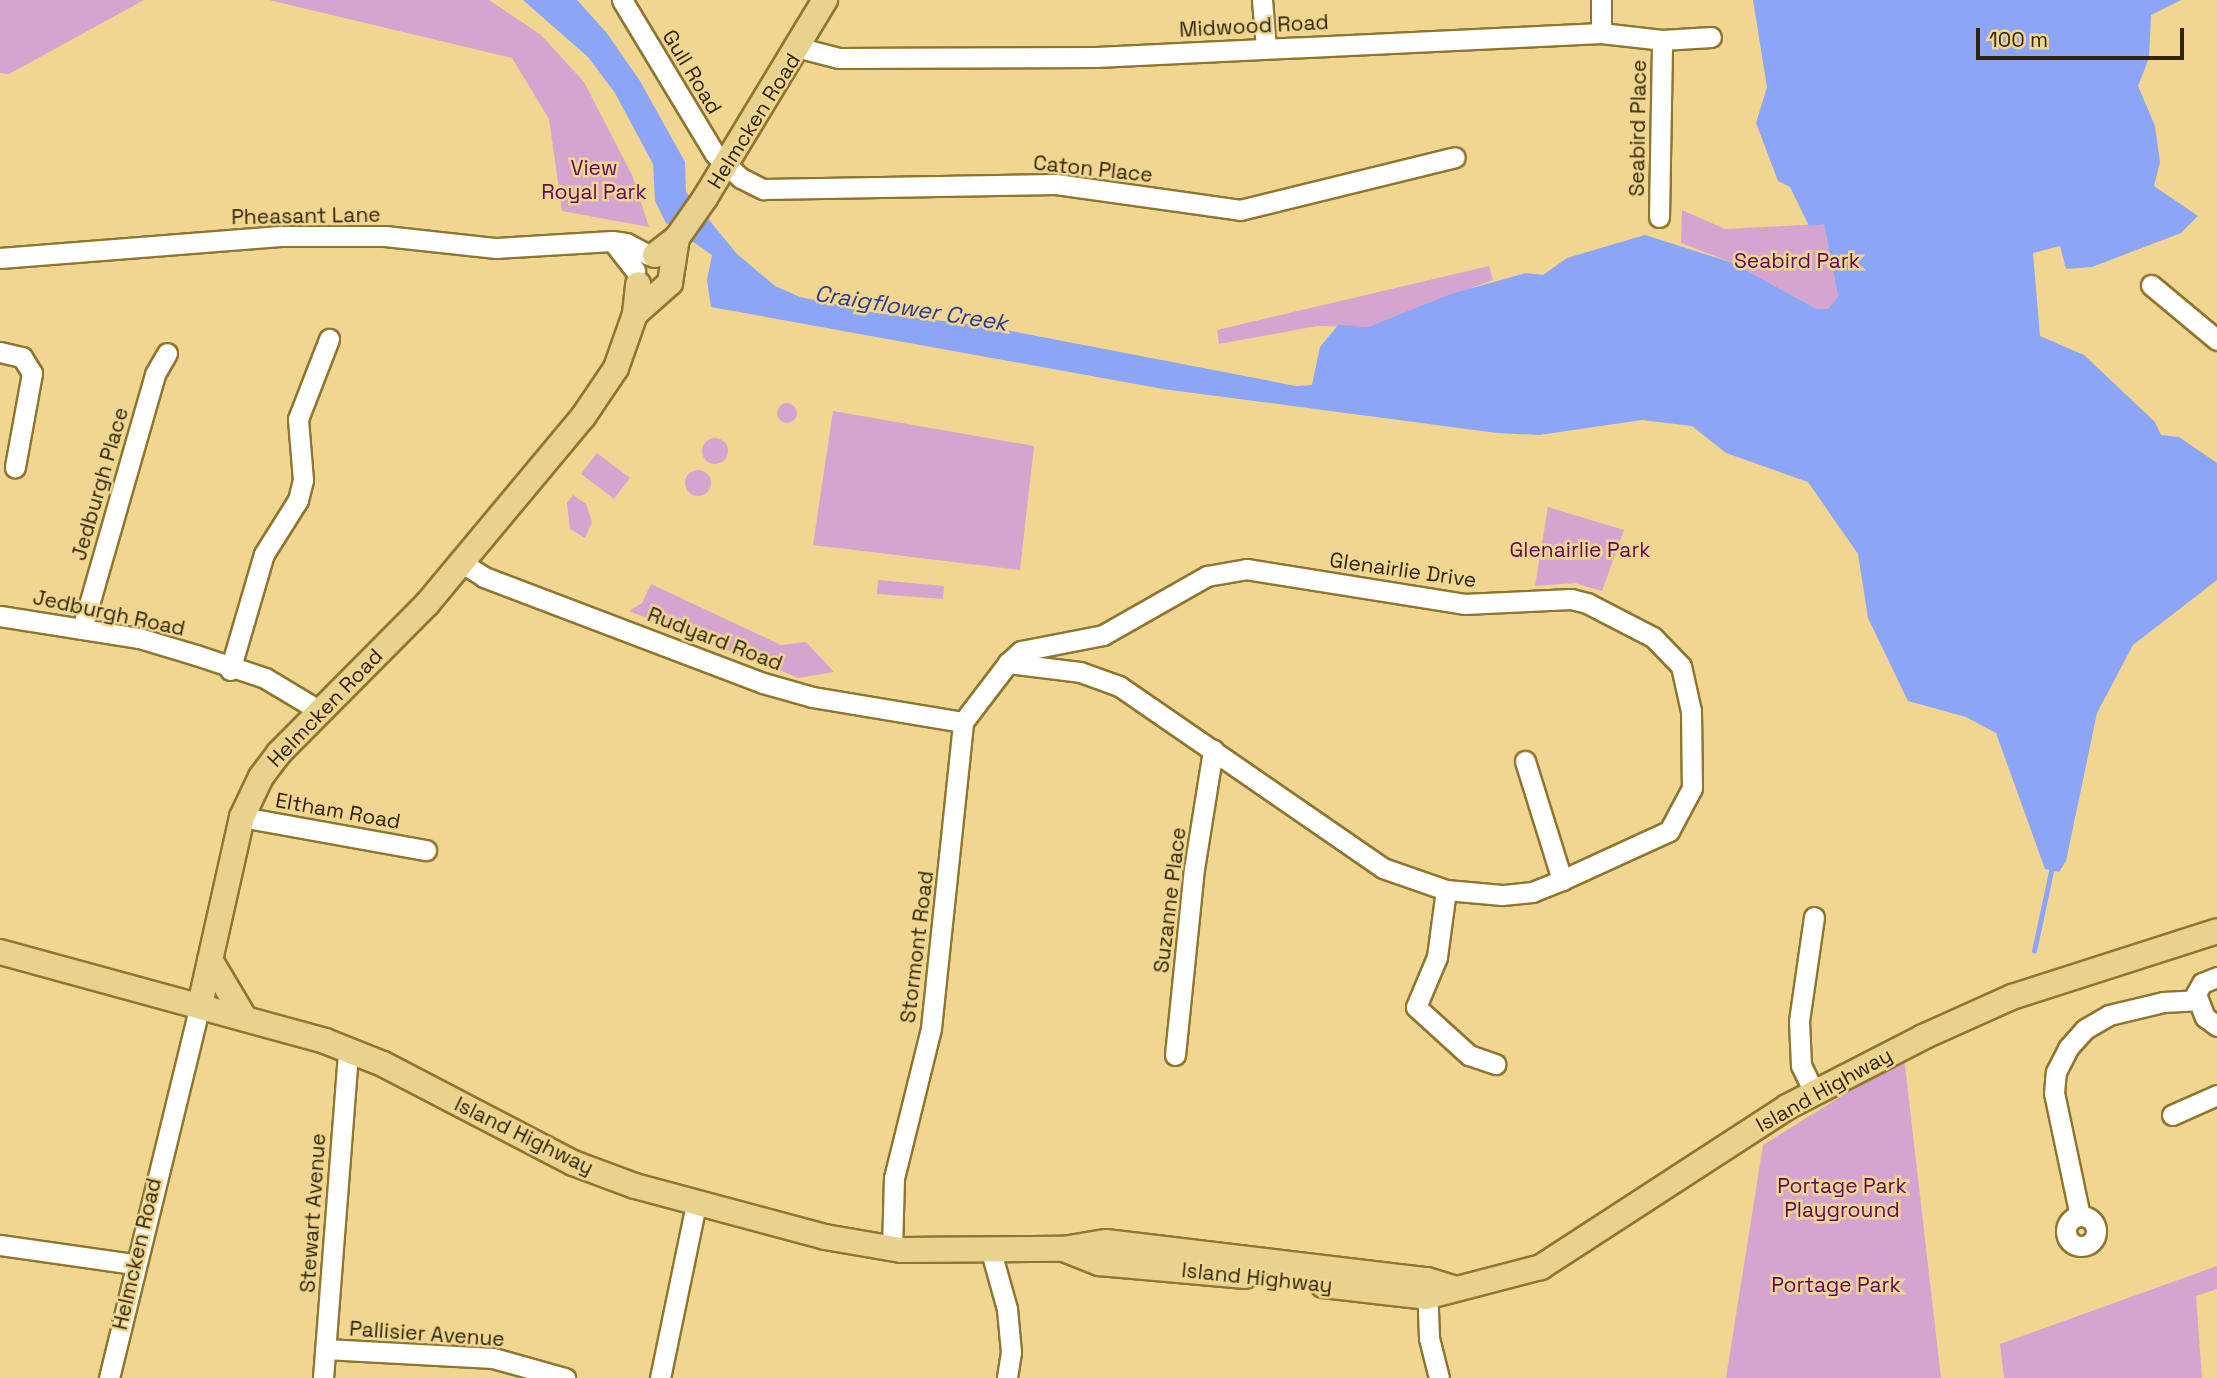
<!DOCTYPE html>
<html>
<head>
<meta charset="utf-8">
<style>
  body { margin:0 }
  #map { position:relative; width:2217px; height:1378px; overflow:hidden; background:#f0d690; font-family:"Space Grotesk",sans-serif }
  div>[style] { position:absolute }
  .green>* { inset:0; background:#d5a5d0 }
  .round { border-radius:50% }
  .water>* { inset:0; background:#8ca5f6 }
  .stream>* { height:4.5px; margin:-2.25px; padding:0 2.25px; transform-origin:2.25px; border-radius:2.25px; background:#8ca5f6 }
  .roads { filter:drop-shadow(2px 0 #8f7630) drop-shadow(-2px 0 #8f7630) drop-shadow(0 2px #8f7630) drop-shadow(0 -2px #8f7630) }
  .minor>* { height:19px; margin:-9.5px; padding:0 9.5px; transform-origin:9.5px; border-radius:9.5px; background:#fff }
  .minor>.ring { margin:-9.5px; padding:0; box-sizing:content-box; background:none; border:19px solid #fff; border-radius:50% }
  .major>* { height:24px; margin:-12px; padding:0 12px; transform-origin:12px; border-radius:12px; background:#e9d28e }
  span { translate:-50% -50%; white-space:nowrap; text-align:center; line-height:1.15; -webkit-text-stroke:5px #f0d690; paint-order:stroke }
  .street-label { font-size:21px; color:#2f2507 }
  .park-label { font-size:21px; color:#61075d }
  .water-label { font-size:23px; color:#2a3b96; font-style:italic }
  .scale { position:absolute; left:1976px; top:28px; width:208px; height:32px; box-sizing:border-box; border:4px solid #2f2507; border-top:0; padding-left:9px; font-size:21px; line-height:24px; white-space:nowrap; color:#2f2507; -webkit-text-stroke:5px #f0d690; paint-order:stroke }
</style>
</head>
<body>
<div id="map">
  <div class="green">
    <div style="clip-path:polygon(0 0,144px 0,9px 74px,0 73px)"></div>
    <div style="clip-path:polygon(269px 0,489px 0,541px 35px,584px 82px,632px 175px,649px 227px,562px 211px,549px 119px,512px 58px)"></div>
    <div style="clip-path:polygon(1682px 210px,1725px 229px,1824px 224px,1838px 298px,1828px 309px,1817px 309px,1733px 263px,1681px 243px)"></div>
    <div style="clip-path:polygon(1489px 266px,1493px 280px,1368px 327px,1317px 326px,1219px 344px,1217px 330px)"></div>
    <div class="round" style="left:777px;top:403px;width:20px;height:20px"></div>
    <div style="clip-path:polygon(833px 411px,1034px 446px,1020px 570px,813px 545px)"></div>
    <div class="round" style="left:702px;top:438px;width:26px;height:26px"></div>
    <div style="clip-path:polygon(597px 453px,630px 478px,614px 499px,581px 474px)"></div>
    <div class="round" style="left:685px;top:470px;width:26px;height:26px"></div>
    <div style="clip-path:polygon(573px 495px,586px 504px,592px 522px,585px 538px,570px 529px,567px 503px)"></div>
    <div style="clip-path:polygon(1548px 507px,1624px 530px,1602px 591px,1575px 583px,1535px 586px)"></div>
    <div style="clip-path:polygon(878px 580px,944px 586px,943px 599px,877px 594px)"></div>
    <div style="clip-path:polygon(651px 584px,781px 645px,806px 642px,834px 672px,799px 678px,629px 611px,642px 603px)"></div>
    <div style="clip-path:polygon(1904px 1057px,1941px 1378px,1726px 1378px,1763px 1145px)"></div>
    <div style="clip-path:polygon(2217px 1266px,2217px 1289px,2196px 1296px,2202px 1378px,2004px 1378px,2000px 1344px)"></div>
  </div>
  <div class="water">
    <div style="clip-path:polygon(523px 0,577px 0,606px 32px,640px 81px,685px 162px,686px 192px,737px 254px,775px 286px,800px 297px,877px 313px,985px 326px,1296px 386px,1312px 385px,1320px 347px,1338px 325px,1368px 327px,1451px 294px,1526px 273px,1543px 275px,1567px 258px,1645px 235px,1733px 263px,1817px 309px,1828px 309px,1838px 297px,1824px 224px,1809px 226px,1790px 187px,1778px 181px,1756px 123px,1767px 87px,1753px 0,2181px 0,2151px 15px,2149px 58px,2138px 86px,2155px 126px,2160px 162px,2154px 186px,2198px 216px,2181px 233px,2092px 267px,2066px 269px,2060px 246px,2033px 253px,2040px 336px,2084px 355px,2155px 422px,2161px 435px,2179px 437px,2217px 463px,2217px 580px,2133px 645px,2097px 713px,2066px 861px,2059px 872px,2045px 869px,1996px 733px,1966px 717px,1908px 701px,1868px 618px,1858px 554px,1808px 482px,1726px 453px,1692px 426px,1642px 420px,1539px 435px,1497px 433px,1163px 389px,711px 307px,707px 280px,712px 255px,666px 223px,655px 201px,653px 164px,615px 93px,588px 57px)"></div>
  </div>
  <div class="stream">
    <div style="left:2034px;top:951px;width:86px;rotate:-77.9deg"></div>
  </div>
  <div class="roads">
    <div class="minor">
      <div style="left:622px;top:0;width:180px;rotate:58.9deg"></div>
      <div style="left:715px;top:154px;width:35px;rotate:43deg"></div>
      <div style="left:741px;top:178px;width:25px;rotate:27deg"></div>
      <div style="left:763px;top:189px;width:293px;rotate:-1deg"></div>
      <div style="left:1056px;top:184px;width:186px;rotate:8deg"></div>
      <div style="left:1240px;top:210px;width:221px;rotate:-13.8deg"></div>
      <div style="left:1262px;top:0;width:48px;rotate:85.2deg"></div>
      <div style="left:1601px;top:0;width:33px;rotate:90deg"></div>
      <div style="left:800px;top:48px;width:40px;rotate:14.4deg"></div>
      <div style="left:839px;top:58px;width:257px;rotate:-0.2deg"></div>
      <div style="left:1096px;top:57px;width:506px;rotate:-2.72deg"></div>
      <div style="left:1601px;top:33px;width:61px;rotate:6.5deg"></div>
      <div style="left:1662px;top:40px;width:49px;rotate:-3.5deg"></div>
      <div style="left:1659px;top:217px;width:177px;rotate:-89deg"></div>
      <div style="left:613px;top:242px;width:36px;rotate:52deg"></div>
      <div style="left:0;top:258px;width:281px;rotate:-4.5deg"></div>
      <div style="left:280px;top:236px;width:105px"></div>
      <div style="left:385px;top:236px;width:112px;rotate:6.2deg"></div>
      <div style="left:496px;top:248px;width:116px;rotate:-3.5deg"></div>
      <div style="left:612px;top:241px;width:14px;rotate:8deg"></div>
      <div style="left:626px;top:243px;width:26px;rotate:28deg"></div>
      <div style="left:2151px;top:285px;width:86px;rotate:39.8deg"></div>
      <div style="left:0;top:352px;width:23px;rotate:13deg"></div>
      <div style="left:22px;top:357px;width:19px;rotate:58deg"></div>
      <div style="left:32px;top:373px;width:96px;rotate:100.3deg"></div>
      <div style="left:462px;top:563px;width:26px;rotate:32deg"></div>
      <div style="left:484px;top:577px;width:298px;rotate:20.8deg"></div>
      <div style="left:763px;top:683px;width:51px;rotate:15.9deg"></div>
      <div style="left:812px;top:697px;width:153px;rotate:9.4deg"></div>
      <div style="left:0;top:616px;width:141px;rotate:9deg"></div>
      <div style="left:139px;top:638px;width:59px;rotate:16.6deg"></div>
      <div style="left:196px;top:655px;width:73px;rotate:18.4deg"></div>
      <div style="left:265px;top:678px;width:64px;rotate:31deg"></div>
      <div style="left:82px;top:629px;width:265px;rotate:-74deg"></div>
      <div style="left:155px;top:374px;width:24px;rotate:-60deg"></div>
      <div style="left:230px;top:670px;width:121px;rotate:-73.7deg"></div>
      <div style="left:264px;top:554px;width:64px;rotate:-57.8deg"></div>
      <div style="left:298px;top:500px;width:21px;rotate:-76deg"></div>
      <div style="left:303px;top:480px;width:61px;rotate:-94.7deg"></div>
      <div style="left:298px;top:419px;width:86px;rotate:-68.8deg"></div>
      <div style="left:1525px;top:761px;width:125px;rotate:72.7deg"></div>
      <div style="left:242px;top:817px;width:187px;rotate:10.2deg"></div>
      <div style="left:1446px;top:890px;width:68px;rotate:97.7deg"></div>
      <div style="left:1437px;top:957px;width:54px;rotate:112.8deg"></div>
      <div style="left:1416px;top:1007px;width:72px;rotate:42.2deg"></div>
      <div style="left:1469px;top:1055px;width:28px;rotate:19deg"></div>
      <div style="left:2217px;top:977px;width:16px;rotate:158deg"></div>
      <div style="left:2202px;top:983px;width:13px;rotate:119deg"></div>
      <div style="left:2196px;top:994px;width:25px;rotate:69deg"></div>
      <div style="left:2205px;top:1017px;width:15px;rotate:37deg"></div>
      <div style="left:1175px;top:1055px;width:187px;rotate:-84.2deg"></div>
      <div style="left:1194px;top:869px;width:121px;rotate:-80.9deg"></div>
      <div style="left:1814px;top:1092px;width:30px;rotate:-116deg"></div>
      <div style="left:1801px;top:1065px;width:44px;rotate:-92.6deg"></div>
      <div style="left:1799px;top:1021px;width:105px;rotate:-81.8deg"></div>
      <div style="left:2172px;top:1115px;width:49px;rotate:-24deg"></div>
      <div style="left:2080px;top:1216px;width:126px;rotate:-101.9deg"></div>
      <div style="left:2054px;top:1093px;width:21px;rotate:-85deg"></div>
      <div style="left:2056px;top:1072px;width:27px;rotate:-63deg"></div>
      <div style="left:2068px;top:1048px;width:25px;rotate:-48deg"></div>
      <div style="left:2085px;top:1029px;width:28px;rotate:-30deg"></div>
      <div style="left:2109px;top:1015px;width:56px;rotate:-13.5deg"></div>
      <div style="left:2163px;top:1002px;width:34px;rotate:-3deg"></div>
      <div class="ring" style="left:2066px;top:1216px;width:11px;height:11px"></div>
      <div style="left:0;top:1245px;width:135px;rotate:8.1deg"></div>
      <div style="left:990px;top:1248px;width:63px;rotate:74.4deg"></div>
      <div style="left:1007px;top:1309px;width:43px;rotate:84.7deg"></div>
      <div style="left:1011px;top:1352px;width:26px;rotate:99deg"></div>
      <div style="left:892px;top:1249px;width:71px;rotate:-88.4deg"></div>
      <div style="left:894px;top:1178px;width:154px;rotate:-76.1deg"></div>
      <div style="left:931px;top:1028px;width:308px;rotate:-84deg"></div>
      <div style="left:963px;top:722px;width:74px;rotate:-52.7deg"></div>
      <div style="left:1008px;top:663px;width:18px;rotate:-43deg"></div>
      <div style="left:1021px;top:651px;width:84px;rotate:-11deg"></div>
      <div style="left:1103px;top:635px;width:120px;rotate:-29.6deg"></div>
      <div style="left:1207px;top:576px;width:40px;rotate:-10deg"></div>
      <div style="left:1246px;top:569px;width:221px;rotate:9.1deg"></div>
      <div style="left:1464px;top:604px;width:107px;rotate:-2.7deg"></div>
      <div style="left:1571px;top:599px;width:16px;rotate:14deg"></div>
      <div style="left:1587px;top:603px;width:74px;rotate:27.3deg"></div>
      <div style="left:1653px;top:637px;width:40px;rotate:46deg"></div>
      <div style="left:1681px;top:666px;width:46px;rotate:77.5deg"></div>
      <div style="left:1691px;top:711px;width:77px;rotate:89.3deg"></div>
      <div style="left:1692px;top:788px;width:49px;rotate:118.1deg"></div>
      <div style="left:1669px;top:831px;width:118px;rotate:155.4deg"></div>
      <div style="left:1562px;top:880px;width:32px;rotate:158deg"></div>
      <div style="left:1532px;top:892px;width:30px;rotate:174deg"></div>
      <div style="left:1502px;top:895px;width:56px;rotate:-174.9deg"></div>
      <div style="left:1446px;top:890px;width:67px;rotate:-160.8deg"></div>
      <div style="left:1383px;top:868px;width:321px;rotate:-145.4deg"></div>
      <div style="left:1119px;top:686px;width:41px;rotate:-160.3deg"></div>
      <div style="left:1080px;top:672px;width:73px;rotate:-172.9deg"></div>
      <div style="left:1427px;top:1283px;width:55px;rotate:87.9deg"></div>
      <div style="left:1429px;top:1338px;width:41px;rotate:76deg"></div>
      <div style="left:325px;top:1349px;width:168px;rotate:3.1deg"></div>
      <div style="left:493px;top:1358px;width:75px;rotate:15.5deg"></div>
      <div style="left:109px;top:1378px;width:384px;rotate:-76.3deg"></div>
      <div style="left:323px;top:1378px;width:328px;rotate:-85.6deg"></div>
      <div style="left:660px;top:1378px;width:178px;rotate:-78.3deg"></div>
    </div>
    <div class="major">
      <div style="left:655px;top:255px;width:28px;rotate:-38deg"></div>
      <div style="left:677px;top:238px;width:49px;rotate:-55deg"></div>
      <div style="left:705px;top:198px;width:232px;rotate:-58.8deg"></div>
      <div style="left:635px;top:314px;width:47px;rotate:-41.5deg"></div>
      <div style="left:670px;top:283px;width:46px;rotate:-81.2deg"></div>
      <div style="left:0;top:952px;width:337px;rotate:15.3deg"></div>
      <div style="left:325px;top:1041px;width:62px;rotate:21.6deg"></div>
      <div style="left:383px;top:1064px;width:214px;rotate:27.5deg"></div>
      <div style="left:573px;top:1163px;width:66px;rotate:20.4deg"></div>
      <div style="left:635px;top:1186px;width:197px;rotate:15deg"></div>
      <div style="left:825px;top:1237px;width:77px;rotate:9.7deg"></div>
      <div style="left:901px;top:1250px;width:162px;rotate:-0.4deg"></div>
      <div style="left:1063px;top:1249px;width:44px;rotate:-9.2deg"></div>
      <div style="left:1106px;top:1242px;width:323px;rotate:6.8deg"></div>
      <div style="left:1427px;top:1280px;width:27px;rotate:17deg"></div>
      <div style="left:210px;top:960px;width:66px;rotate:59.2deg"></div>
      <div style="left:200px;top:1005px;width:193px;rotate:-77.4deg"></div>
      <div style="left:242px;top:817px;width:44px;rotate:-64.6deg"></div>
      <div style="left:261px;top:777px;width:30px;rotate:-53deg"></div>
      <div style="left:279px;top:753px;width:210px;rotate:-45.2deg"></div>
      <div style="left:427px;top:604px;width:244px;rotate:-50.2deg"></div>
      <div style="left:583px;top:417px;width:59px;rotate:-56deg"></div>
      <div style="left:616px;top:368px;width:57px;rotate:-70.6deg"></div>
      <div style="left:635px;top:314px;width:30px;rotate:-84deg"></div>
      <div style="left:1064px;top:1249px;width:38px;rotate:22deg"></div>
      <div style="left:1099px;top:1263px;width:147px;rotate:5.1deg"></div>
      <div style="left:1323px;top:1285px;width:104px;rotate:6.6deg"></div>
      <div style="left:1426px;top:1297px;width:119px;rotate:-14.6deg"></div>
      <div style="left:1541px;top:1267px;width:293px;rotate:-33deg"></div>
      <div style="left:1787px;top:1107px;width:153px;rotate:-27.2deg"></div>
      <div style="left:1923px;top:1037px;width:98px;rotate:-24.2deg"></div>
      <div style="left:2012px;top:997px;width:215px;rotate:-17.8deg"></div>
    </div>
  </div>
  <div class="street-label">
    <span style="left:1254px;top:26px;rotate:-3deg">Midwood Road</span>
    <span style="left:692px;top:72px;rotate:59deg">Gull Road</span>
    <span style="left:754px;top:121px;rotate:-58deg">Helmcken Road</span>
    <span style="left:1638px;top:128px;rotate:-89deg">Seabird Place</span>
    <span style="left:1093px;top:169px;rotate:6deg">Caton Place</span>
    <span style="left:306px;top:216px;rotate:-1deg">Pheasant Lane</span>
    <span style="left:100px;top:484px;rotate:-74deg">Jedburgh Place</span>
    <span style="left:1403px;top:570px;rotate:8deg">Glenairlie Drive</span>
    <span style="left:109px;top:613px;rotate:12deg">Jedburgh Road</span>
    <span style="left:715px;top:639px;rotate:21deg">Rudyard Road</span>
    <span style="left:325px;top:708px;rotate:-46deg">Helmcken Road</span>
    <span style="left:338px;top:811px;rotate:10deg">Eltham Road</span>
    <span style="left:1170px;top:900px;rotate:-83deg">Suzanne Place</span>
    <span style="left:917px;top:947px;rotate:-83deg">Stormont Road</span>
    <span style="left:1824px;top:1090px;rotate:-29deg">Island Highway</span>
    <span style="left:524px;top:1136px;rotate:26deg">Island Highway</span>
    <span style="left:313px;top:1213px;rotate:-86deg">Stewart Avenue</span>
    <span style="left:137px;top:1254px;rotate:-77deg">Helmcken Road</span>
    <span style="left:1257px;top:1278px;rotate:6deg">Island Highway</span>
    <span style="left:427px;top:1334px;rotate:4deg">Pallisier Avenue</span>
  </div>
  <div class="park-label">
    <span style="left:594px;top:180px">View<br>Royal Park</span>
    <span style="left:1797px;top:261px">Seabird Park</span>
    <span style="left:1580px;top:550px">Glenairlie Park</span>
    <span style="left:1842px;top:1198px">Portage Park<br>Playground</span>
    <span style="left:1836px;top:1285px">Portage Park</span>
  </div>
  <div class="water-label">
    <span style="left:911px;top:308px;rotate:9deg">Craigflower Creek</span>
  </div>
  <div class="scale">100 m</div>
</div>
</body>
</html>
